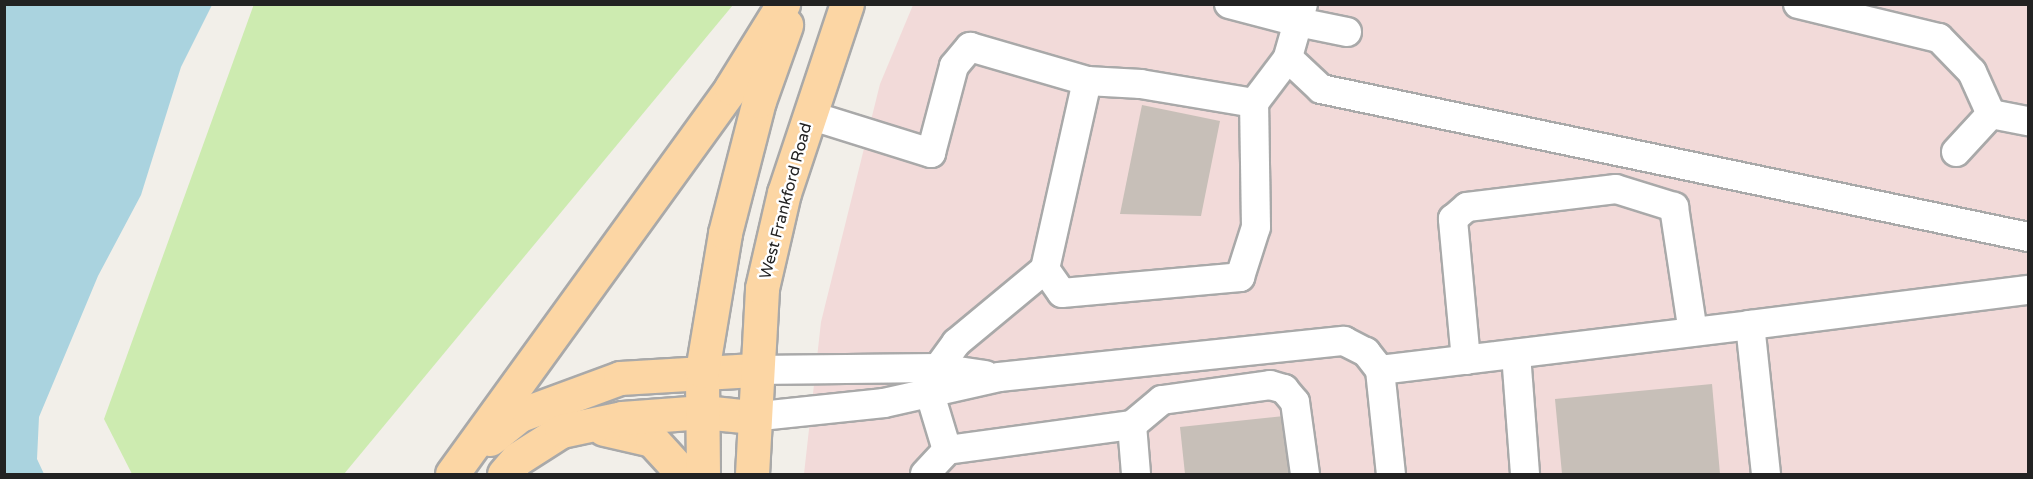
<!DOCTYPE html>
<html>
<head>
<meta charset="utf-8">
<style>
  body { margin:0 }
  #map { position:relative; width:2033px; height:479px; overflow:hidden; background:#f2efe9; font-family:"Varela Round",sans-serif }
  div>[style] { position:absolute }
  .commercial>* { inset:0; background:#f2dad9 }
  .grass>* { inset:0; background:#cdebb0 }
  .water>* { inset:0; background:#aad3df }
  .building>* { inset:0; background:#c7bfb8 }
  .roads { filter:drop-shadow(2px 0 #a9a9a9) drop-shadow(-2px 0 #a9a9a9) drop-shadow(0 2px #a9a9a9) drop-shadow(0 -2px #a9a9a9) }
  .minor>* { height:28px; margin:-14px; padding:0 14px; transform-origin:14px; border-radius:14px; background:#fff }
  .major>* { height:33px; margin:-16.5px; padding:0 16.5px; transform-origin:16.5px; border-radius:16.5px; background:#fcd6a4 }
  span { translate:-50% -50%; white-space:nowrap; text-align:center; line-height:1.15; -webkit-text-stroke:5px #fff; paint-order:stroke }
  .street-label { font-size:16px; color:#222 }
  .frame { position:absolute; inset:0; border:6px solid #222; pointer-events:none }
</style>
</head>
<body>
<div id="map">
  <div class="commercial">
    <div style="clip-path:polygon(913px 5px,2028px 5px,2028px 474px,804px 474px,821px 322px,880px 84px)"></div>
  </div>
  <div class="grass">
    <div style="clip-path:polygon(254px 4px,733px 5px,344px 474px,132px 474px,104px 419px)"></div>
  </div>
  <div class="water">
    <div style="clip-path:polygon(4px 5px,212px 5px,181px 67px,141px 195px,98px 276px,39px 417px,37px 459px,44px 474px,5px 474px)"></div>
  </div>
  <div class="building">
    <div style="clip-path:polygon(1142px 105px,1220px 121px,1201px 216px,1120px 214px)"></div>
    <div style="clip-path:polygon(1712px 384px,1720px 474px,1562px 474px,1555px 399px)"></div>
    <div style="clip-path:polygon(1284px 416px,1289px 474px,1185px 474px,1180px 427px)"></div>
  </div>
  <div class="roads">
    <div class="minor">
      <div style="left:1229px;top:4px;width:71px;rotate:14.6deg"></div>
      <div style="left:1298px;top:22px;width:37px;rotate:106deg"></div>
      <div style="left:1288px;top:58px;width:45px;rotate:43.2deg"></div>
      <div style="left:1321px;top:89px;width:722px;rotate:11.82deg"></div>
      <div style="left:1303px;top:4px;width:19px;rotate:106deg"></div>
      <div style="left:1298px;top:22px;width:50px;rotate:11.5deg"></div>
      <div style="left:1798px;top:4px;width:145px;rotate:13.6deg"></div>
      <div style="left:1939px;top:38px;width:47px;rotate:45.9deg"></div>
      <div style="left:1972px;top:72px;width:46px;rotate:65.7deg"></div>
      <div style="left:1991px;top:114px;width:38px;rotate:11deg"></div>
      <div style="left:1254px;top:103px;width:56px;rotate:-52.9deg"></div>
      <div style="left:809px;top:115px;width:128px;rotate:17.3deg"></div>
      <div style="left:931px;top:153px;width:90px;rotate:-75.2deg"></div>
      <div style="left:954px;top:66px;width:25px;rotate:-50deg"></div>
      <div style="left:970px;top:47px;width:122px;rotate:16.2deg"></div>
      <div style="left:1087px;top:81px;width:193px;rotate:102.6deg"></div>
      <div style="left:1045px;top:269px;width:29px;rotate:55deg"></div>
      <div style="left:1062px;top:293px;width:179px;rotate:-5.1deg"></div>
      <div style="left:1240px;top:277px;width:52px;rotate:-72.3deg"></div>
      <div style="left:1256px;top:227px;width:124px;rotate:-90.9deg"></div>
      <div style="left:1254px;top:103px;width:115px;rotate:-170.5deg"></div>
      <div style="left:1141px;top:84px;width:54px;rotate:-176.8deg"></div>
      <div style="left:1956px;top:152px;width:52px;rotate:-47.4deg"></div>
      <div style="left:1516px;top:354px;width:120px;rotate:85.7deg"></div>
      <div style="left:1466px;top:360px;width:142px;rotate:-95.3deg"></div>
      <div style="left:1453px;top:219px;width:18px;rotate:-41deg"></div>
      <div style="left:1467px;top:207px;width:150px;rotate:-6.9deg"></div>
      <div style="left:1616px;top:189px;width:61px;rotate:17.2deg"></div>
      <div style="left:1674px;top:207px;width:126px;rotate:81.4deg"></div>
      <div style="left:938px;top:368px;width:31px;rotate:-54deg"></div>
      <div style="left:956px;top:343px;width:116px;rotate:-39.7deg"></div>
      <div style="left:754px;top:370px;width:184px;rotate:-0.6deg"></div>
      <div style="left:938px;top:368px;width:48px;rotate:8.5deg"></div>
      <div style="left:1380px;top:370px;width:373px;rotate:-6.9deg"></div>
      <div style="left:751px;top:417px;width:134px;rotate:-6deg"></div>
      <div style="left:884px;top:403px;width:118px;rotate:-12.7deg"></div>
      <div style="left:999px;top:377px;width:347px;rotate:-6deg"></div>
      <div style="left:1344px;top:341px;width:25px;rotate:27deg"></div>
      <div style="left:1366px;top:352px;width:23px;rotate:52deg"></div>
      <div style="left:1380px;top:370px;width:105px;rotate:84deg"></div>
      <div style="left:1132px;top:425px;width:49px;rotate:85.3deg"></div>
      <div style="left:947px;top:450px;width:187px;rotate:-7.7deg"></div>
      <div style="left:1132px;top:425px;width:39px;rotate:-40deg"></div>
      <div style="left:1162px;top:400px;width:109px;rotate:-7.9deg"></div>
      <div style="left:1270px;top:385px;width:15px;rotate:16deg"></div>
      <div style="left:1284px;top:389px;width:17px;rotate:50deg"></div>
      <div style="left:1295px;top:402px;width:73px;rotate:82.1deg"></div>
      <div style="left:925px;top:474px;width:33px;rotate:-47deg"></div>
      <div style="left:947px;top:450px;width:59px;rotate:-106.9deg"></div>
      <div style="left:1766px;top:474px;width:150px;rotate:-96.1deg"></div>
      <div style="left:1750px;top:325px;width:280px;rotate:-7.2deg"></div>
    </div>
    <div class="major">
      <div style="left:604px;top:429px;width:49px;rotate:12.9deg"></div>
      <div style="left:652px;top:440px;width:46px;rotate:47.6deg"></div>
      <div style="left:490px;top:439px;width:38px;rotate:-39deg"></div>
      <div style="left:520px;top:415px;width:107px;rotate:-20.3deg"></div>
      <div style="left:620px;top:378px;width:134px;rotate:-3.4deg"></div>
      <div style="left:452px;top:474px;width:476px;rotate:-54.1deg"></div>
      <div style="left:731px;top:88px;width:99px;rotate:-58.2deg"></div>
      <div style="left:504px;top:474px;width:20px;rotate:-49deg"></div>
      <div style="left:517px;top:459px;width:52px;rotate:-32.5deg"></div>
      <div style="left:561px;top:431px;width:62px;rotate:-12deg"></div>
      <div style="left:622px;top:418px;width:81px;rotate:-4.2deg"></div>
      <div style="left:703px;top:412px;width:48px;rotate:5.9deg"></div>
      <div style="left:703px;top:474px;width:103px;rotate:-90.6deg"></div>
      <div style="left:702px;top:371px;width:140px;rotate:-80.5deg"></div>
      <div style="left:725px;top:233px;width:136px;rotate:-75.6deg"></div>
      <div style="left:759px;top:101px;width:81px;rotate:-70.4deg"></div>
      <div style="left:752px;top:474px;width:186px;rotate:-86.9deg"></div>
      <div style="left:762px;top:288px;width:98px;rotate:-77deg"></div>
      <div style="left:784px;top:193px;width:199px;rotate:-71.6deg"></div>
    </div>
  </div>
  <div class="street-label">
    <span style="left:786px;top:201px;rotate:-75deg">West Frankford Road</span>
  </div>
  <div class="frame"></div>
</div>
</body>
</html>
